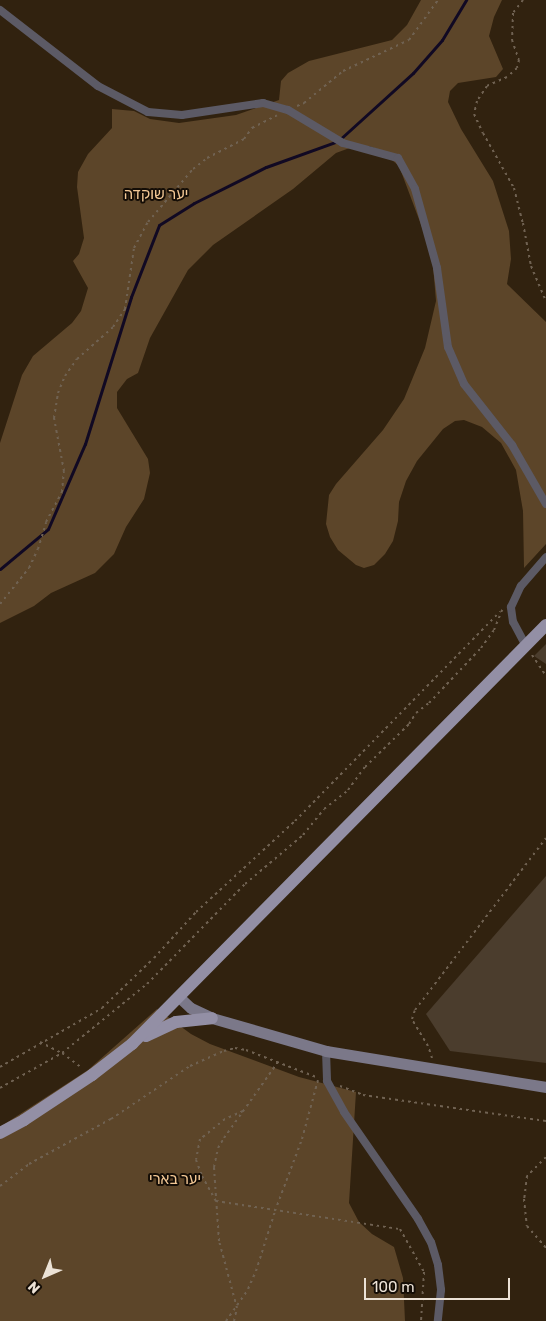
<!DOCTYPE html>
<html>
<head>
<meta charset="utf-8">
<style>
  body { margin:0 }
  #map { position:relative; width:546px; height:1321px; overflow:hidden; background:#31220f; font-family:Rubik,"Noto Sans Hebrew",sans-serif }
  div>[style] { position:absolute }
  .green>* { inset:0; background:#4b3d2d }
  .forest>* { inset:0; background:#5c4529 }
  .stream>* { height:3px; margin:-1.5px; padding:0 1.5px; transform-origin:1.5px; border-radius:1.5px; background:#110923 }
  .path>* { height:2px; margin-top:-1px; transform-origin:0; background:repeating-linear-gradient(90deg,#706252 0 2.5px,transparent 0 6.5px) }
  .street>* { height:8px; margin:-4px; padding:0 4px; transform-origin:4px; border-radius:4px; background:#5c5a65 }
  .secondary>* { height:11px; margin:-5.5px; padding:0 5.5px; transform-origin:5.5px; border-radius:5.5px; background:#7b7889 }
  .primary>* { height:12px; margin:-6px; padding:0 6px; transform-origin:6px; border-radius:6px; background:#938fa5 }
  span { translate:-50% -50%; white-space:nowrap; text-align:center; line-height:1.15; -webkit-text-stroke:4px #140d06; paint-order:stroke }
  .park-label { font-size:15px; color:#f3c895 }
  .north { position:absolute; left:20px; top:1251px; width:50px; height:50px; -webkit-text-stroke:4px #140d06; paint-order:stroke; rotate:224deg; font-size:14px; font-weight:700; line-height:20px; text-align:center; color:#ece2d6 }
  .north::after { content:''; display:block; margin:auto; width:18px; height:22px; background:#ece2d6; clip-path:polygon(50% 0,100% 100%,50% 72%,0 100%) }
  .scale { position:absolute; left:364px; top:1278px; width:146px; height:22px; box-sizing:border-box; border:2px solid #ece2d6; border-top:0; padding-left:6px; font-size:15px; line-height:18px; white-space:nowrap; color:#ece2d6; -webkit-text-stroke:4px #140d06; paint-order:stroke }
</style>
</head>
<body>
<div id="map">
  <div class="green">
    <div style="clip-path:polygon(546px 644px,546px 664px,534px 656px)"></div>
    <div style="clip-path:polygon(546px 876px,546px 1063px,450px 1051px,426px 1014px)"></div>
  </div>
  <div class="forest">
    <div style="clip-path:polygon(421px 0,502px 0,494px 17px,489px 36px,503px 69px,496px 77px,458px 83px,450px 91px,448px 102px,461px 129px,493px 181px,509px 231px,511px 259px,507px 284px,546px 322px,546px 544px,524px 568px,523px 511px,516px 470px,501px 443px,482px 427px,464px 420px,455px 421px,443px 429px,417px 461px,406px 481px,399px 502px,398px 521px,393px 541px,385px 554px,374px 565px,364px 568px,356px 565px,338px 550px,330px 537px,326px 524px,329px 495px,336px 484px,383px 430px,404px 399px,425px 348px,436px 301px,432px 254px,399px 166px,380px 150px,369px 146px,355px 146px,336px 153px,293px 189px,213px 245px,188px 270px,150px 338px,138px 373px,127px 379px,117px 392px,117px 408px,148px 459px,150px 473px,144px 499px,126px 527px,114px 554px,95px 573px,51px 593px,34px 606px,0 623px,0 443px,22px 375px,33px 356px,72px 323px,81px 311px,88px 288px,73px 261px,79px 254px,84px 238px,77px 187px,78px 172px,88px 154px,112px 128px,112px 109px,134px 111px,150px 119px,179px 123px,236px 115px,279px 100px,281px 81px,288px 73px,309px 61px,392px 40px,407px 25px)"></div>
    <div style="clip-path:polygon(157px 1009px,191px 1034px,210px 1044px,299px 1077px,356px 1092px,349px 1203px,359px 1222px,372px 1234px,394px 1247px,403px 1278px,405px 1321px,0 1321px,0 1127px,88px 1070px)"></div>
  </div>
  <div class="stream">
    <div style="left:0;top:569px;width:62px;rotate:-39.8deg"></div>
    <div style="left:48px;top:529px;width:93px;rotate:-66.5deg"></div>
    <div style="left:85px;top:444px;width:154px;rotate:-72.6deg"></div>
    <div style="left:131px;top:297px;width:77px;rotate:-68.7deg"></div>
    <div style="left:159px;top:225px;width:41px;rotate:-32.2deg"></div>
    <div style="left:194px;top:203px;width:80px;rotate:-26.6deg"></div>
    <div style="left:266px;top:167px;width:77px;rotate:-19.9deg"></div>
    <div style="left:338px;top:141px;width:101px;rotate:-42.2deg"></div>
    <div style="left:413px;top:73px;width:44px;rotate:-48.7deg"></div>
    <div style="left:442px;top:40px;width:47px;rotate:-59deg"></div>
  </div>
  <div class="path">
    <div style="left:523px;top:0;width:16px;rotate:128deg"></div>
    <div style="left:513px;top:13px;width:27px;rotate:92deg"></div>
    <div style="left:512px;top:40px;width:21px;rotate:71deg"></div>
    <div style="left:519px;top:60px;width:8px;rotate:104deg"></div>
    <div style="left:517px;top:68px;width:13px;rotate:138deg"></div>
    <div style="left:507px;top:77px;width:22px;rotate:156deg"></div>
    <div style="left:487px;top:86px;width:18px;rotate:124deg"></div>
    <div style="left:477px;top:101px;width:13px;rotate:103deg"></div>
    <div style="left:474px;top:114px;width:21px;rotate:65deg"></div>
    <div style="left:483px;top:133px;width:63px;rotate:60.6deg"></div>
    <div style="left:514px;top:188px;width:36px;rotate:76deg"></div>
    <div style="left:523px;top:223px;width:44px;rotate:79.5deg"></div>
    <div style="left:531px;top:266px;width:38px;rotate:67deg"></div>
    <div style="left:297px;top:106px;width:8px;rotate:-23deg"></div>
    <div style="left:304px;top:103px;width:50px;rotate:-39.4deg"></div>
    <div style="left:343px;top:71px;width:73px;rotate:-25.2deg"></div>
    <div style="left:409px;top:40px;width:49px;rotate:-54.1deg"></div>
    <div style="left:0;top:604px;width:46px;rotate:-51.1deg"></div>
    <div style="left:29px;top:568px;width:21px;rotate:-65deg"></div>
    <div style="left:38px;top:549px;width:28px;rotate:-73deg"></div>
    <div style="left:46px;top:522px;width:34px;rotate:-62deg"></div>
    <div style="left:62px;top:492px;width:21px;rotate:-85deg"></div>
    <div style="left:64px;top:471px;width:54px;rotate:-100.7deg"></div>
    <div style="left:54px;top:418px;width:25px;rotate:-81deg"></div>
    <div style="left:58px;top:393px;width:18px;rotate:-68deg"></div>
    <div style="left:65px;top:376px;width:21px;rotate:-55deg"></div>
    <div style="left:77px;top:359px;width:48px;rotate:-41.6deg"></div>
    <div style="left:113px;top:327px;width:22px;rotate:-56deg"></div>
    <div style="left:125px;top:309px;width:62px;rotate:-81.6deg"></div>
    <div style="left:134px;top:248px;width:30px;rotate:-62deg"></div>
    <div style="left:148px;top:222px;width:70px;rotate:-49.7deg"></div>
    <div style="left:193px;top:169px;width:18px;rotate:-38deg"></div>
    <div style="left:207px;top:158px;width:42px;rotate:-27.2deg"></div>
    <div style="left:244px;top:139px;width:14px;rotate:-54deg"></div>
    <div style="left:252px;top:128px;width:28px;rotate:-27deg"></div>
    <div style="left:532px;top:655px;width:25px;rotate:56deg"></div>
    <div style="left:40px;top:1042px;width:25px;rotate:27deg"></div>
    <div style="left:62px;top:1053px;width:25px;rotate:37deg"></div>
    <div style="left:432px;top:1058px;width:13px;rotate:-108deg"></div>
    <div style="left:428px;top:1046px;width:31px;rotate:-121deg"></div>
    <div style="left:412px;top:1019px;width:9px;rotate:-72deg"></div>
    <div style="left:415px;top:1010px;width:216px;rotate:-52.7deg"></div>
    <div style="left:0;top:1067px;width:118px;rotate:-30deg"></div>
    <div style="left:102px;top:1008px;width:72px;rotate:-43.9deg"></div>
    <div style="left:154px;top:958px;width:62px;rotate:-47.6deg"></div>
    <div style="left:196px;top:912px;width:134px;rotate:-42.6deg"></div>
    <div style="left:295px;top:821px;width:293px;rotate:-45.6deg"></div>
    <div style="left:340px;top:1086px;width:25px;rotate:21deg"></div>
    <div style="left:363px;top:1095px;width:185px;rotate:8.1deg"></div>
    <div style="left:0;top:1088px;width:71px;rotate:-29.4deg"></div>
    <div style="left:62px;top:1053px;width:109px;rotate:-39.1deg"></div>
    <div style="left:147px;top:984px;width:140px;rotate:-45.6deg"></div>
    <div style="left:245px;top:884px;width:76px;rotate:-40.2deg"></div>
    <div style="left:303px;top:835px;width:33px;rotate:-51deg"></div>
    <div style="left:324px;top:809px;width:31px;rotate:-38deg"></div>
    <div style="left:348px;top:790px;width:29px;rotate:-54deg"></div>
    <div style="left:365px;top:767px;width:62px;rotate:-44.3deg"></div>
    <div style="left:409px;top:724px;width:13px;rotate:-58deg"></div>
    <div style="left:416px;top:713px;width:16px;rotate:-38deg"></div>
    <div style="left:429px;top:703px;width:76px;rotate:-46.6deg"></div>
    <div style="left:481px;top:648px;width:22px;rotate:-54deg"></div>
    <div style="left:494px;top:630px;width:22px;rotate:-68deg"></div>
    <div style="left:243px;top:1111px;width:20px;rotate:156deg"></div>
    <div style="left:225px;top:1119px;width:32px;rotate:141deg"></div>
    <div style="left:200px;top:1139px;width:21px;rotate:101deg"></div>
    <div style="left:196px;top:1160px;width:17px;rotate:69deg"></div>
    <div style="left:202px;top:1176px;width:29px;rotate:61deg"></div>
    <div style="left:216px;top:1201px;width:186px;rotate:8.7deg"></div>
    <div style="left:400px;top:1229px;width:49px;rotate:60.8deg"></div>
    <div style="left:424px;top:1272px;width:49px;rotate:93.5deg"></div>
    <div style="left:546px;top:1157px;width:27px;rotate:135deg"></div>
    <div style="left:527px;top:1176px;width:23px;rotate:97deg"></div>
    <div style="left:524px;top:1199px;width:27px;rotate:84deg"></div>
    <div style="left:527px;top:1226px;width:29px;rotate:49deg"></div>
    <div style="left:0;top:1186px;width:36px;rotate:-37deg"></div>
    <div style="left:29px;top:1164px;width:94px;rotate:-28.8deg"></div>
    <div style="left:111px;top:1119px;width:95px;rotate:-33.9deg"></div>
    <div style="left:190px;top:1066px;width:37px;rotate:-24deg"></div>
    <div style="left:224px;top:1051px;width:11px;rotate:-15deg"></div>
    <div style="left:235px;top:1048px;width:11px;rotate:10deg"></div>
    <div style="left:246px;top:1050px;width:78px;rotate:21deg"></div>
    <div style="left:226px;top:1321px;width:39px;rotate:-55deg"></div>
    <div style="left:248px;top:1289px;width:20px;rotate:-66deg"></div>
    <div style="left:256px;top:1271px;width:63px;rotate:-72.4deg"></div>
    <div style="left:275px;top:1211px;width:77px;rotate:-69.4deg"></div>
    <div style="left:302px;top:1139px;width:61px;rotate:-74.8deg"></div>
    <div style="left:234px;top:1321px;width:13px;rotate:-77deg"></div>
    <div style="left:237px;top:1308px;width:69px;rotate:-105deg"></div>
    <div style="left:219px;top:1241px;width:74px;rotate:-93.9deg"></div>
    <div style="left:214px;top:1167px;width:19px;rotate:-78deg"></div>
    <div style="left:218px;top:1148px;width:12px;rotate:-59deg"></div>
    <div style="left:224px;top:1138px;width:93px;rotate:-54.6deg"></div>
  </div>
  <div class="street">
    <div style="left:0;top:10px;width:124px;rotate:37.8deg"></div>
    <div style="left:98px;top:86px;width:56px;rotate:27.5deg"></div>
    <div style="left:148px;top:112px;width:34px;rotate:5deg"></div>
    <div style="left:182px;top:115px;width:82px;rotate:-8.4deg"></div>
    <div style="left:263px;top:103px;width:26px;rotate:16deg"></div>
    <div style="left:288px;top:110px;width:64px;rotate:31deg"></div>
    <div style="left:343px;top:143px;width:57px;rotate:15.3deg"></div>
    <div style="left:398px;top:158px;width:35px;rotate:61deg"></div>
    <div style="left:415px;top:189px;width:82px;rotate:74.4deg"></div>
    <div style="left:437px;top:268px;width:80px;rotate:82.1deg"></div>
    <div style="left:448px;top:347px;width:40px;rotate:66.6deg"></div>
    <div style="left:464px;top:384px;width:78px;rotate:51.8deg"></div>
    <div style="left:512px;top:445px;width:68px;rotate:60deg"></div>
    <div style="left:526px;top:646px;width:27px;rotate:-118deg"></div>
    <div style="left:513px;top:622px;width:15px;rotate:-98deg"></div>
    <div style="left:511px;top:607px;width:23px;rotate:-65deg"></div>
    <div style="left:521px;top:586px;width:38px;rotate:-49deg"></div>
    <div style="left:326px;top:1051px;width:30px;rotate:88deg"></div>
    <div style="left:327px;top:1081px;width:35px;rotate:61deg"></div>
    <div style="left:344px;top:1112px;width:130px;rotate:55.3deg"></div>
    <div style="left:418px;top:1219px;width:26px;rotate:61deg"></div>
    <div style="left:431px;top:1242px;width:24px;rotate:73deg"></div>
    <div style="left:438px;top:1265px;width:25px;rotate:83deg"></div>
    <div style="left:441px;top:1290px;width:31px;rotate:96deg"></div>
  </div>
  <div class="secondary">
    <div style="left:179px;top:997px;width:16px;rotate:43deg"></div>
    <div style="left:191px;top:1008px;width:23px;rotate:25deg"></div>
    <div style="left:212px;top:1018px;width:119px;rotate:16.1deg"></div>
    <div style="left:326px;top:1051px;width:223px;rotate:9.3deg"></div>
  </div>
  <div class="primary">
    <div style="left:146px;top:1036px;width:33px;rotate:-25deg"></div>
    <div style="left:176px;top:1022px;width:36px;rotate:-6deg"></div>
    <div style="left:0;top:1133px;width:27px;rotate:-28deg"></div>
    <div style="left:24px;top:1120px;width:82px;rotate:-33.5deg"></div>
    <div style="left:92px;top:1075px;width:51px;rotate:-37.8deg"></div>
    <div style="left:132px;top:1044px;width:589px;rotate:-45.34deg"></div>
  </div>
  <div class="park-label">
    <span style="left:156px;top:195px">יער שוקדה</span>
    <span style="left:175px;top:1180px">יער בארי</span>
  </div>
  <div class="north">N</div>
  <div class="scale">100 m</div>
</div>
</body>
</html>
